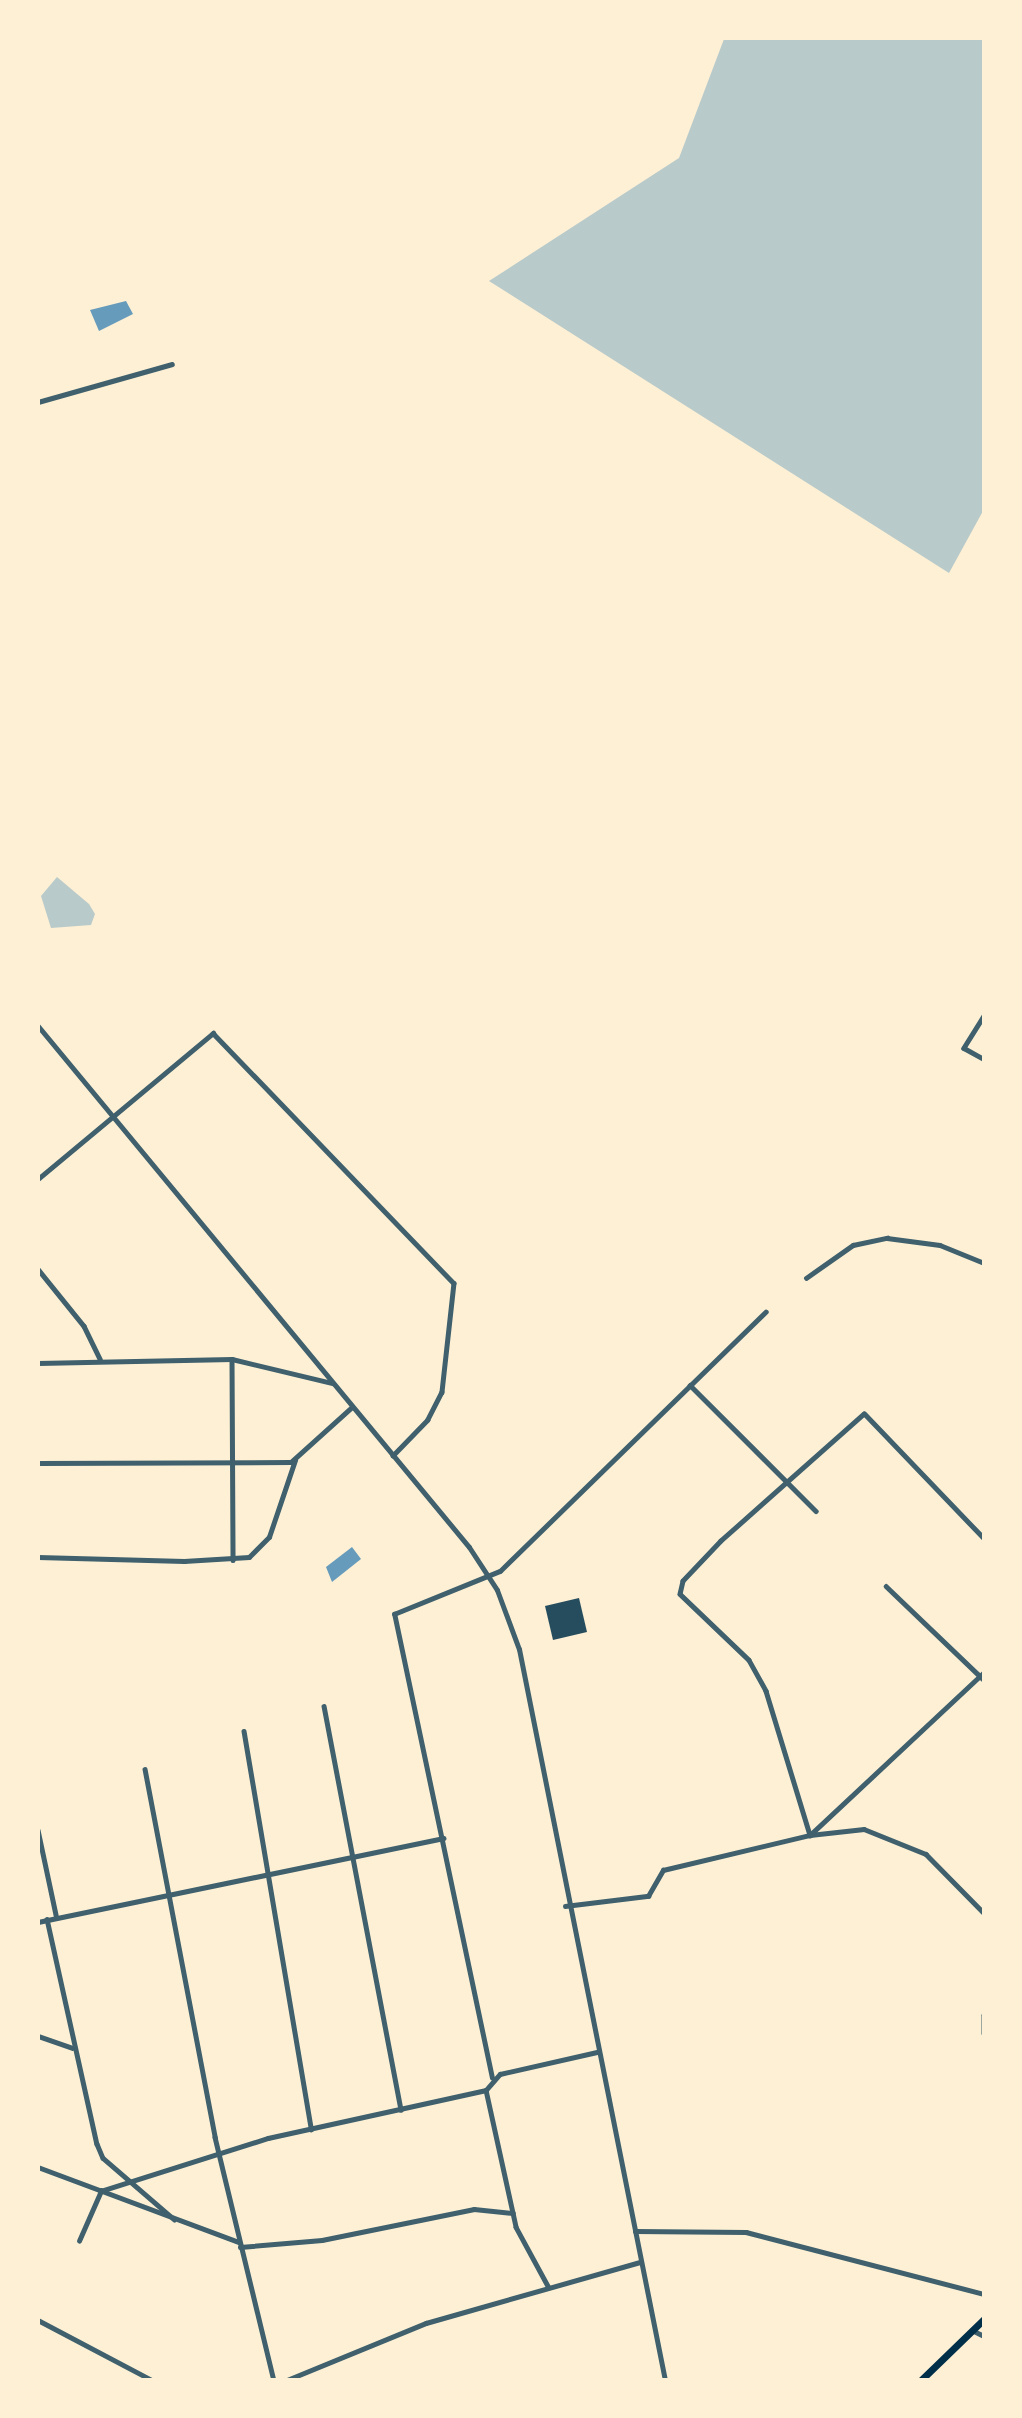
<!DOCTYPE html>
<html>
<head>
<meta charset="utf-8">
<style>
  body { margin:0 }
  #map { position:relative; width:1022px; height:2418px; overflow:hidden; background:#fdf0d5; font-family:Manrope,sans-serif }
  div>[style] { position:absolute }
  .green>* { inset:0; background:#b9caca }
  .water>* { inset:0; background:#669bbc }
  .building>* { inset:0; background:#264d5e }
  .minor>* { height:4.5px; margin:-2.25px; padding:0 2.25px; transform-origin:2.25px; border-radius:2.25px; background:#3f606c }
  .tertiary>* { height:5px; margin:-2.5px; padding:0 2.5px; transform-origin:2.5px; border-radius:2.5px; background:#3f606c }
  .primary>* { height:7px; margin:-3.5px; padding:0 3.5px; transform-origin:3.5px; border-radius:3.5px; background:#003049 }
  span { translate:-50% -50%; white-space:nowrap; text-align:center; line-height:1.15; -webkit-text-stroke:6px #fdf0d5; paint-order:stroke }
  .frame { position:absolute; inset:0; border:40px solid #fdf0d5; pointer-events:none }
</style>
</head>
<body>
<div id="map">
  <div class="green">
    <div style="clip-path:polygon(724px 39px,983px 39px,983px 511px,949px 573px,489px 281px,679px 158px)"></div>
    <div style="clip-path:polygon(57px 877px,89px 904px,95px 914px,91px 925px,51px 928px,41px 896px)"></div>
  </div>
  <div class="water">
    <div style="clip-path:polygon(126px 301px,133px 314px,99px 331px,90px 310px)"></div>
    <div style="clip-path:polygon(352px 1547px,361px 1559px,332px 1582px,326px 1567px)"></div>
  </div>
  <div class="building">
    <div style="clip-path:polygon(579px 1598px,587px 1632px,553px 1640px,545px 1606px)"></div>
  </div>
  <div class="minor">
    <div style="left:38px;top:402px;width:139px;rotate:-15.8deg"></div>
    <div style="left:984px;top:1016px;width:38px;rotate:122deg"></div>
    <div style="left:964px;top:1048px;width:23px;rotate:29deg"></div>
    <div style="left:38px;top:1179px;width:228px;rotate:-39.8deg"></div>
    <div style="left:213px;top:1033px;width:347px;rotate:46.1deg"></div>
    <div style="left:454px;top:1283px;width:110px;rotate:96.3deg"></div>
    <div style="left:442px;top:1392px;width:31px;rotate:117deg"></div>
    <div style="left:428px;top:1420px;width:50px;rotate:134.2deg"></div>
    <div style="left:38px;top:1269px;width:73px;rotate:51.1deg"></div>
    <div style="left:84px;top:1326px;width:37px;rotate:64deg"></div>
    <div style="left:806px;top:1278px;width:57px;rotate:-35.1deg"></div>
    <div style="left:853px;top:1245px;width:35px;rotate:-12deg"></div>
    <div style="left:887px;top:1238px;width:53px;rotate:7.5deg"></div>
    <div style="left:940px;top:1245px;width:48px;rotate:22.2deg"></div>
    <div style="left:232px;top:1359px;width:201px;rotate:89.7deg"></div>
    <div style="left:38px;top:1363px;width:194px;rotate:-1.2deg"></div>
    <div style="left:232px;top:1359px;width:103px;rotate:13.5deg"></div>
    <div style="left:690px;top:1385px;width:178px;rotate:45deg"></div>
    <div style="left:38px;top:1463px;width:253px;rotate:-0.2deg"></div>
    <div style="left:291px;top:1462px;width:82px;rotate:-42deg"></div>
    <div style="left:984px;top:1539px;width:173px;rotate:-133.8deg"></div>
    <div style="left:864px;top:1414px;width:191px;rotate:138.4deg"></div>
    <div style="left:721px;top:1541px;width:55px;rotate:133.5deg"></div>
    <div style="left:683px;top:1581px;width:13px;rotate:103deg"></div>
    <div style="left:680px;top:1594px;width:95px;rotate:43.7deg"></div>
    <div style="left:749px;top:1660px;width:35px;rotate:61deg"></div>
    <div style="left:766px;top:1691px;width:151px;rotate:73deg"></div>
    <div style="left:810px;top:1835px;width:54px;rotate:-6.3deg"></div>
    <div style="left:864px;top:1829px;width:67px;rotate:22deg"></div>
    <div style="left:926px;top:1854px;width:83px;rotate:45.5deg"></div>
    <div style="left:38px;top:1557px;width:146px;rotate:1.6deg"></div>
    <div style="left:184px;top:1561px;width:65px;rotate:-3.5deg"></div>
    <div style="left:249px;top:1557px;width:28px;rotate:-45deg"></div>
    <div style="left:269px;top:1537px;width:81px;rotate:-71.3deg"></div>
    <div style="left:886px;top:1586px;width:136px;rotate:43.8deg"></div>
    <div style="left:324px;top:1706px;width:411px;rotate:79.2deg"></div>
    <div style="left:244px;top:1731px;width:404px;rotate:80.4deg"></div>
    <div style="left:145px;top:1769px;width:375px;rotate:79.2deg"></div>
    <div style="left:215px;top:2137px;width:250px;rotate:76.4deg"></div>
    <div style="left:38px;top:1830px;width:87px;rotate:78deg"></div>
    <div style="left:565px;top:1906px;width:84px;rotate:-6.9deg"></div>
    <div style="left:648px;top:1896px;width:30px;rotate:-60deg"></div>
    <div style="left:663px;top:1870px;width:151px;rotate:-13.4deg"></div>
    <div style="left:810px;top:1835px;width:238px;rotate:-43.1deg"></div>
    <div style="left:47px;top:1919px;width:230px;rotate:77.5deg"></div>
    <div style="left:97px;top:2144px;width:15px;rotate:67deg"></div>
    <div style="left:103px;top:2158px;width:94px;rotate:40.7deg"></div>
    <div style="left:38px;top:1922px;width:414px;rotate:-11.7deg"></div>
    <div style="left:984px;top:2015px;width:18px;rotate:90deg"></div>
    <div style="left:38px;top:2036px;width:36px;rotate:19deg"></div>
    <div style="left:492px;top:2078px;width:474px;rotate:-101.9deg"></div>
    <div style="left:394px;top:1614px;width:114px;rotate:-22.1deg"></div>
    <div style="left:500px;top:1571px;width:371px;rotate:-44.3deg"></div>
    <div style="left:486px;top:2090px;width:140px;rotate:77.6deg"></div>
    <div style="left:516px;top:2227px;width:67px;rotate:61.5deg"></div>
    <div style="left:38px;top:2167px;width:215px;rotate:20.5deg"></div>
    <div style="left:635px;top:2231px;width:111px;rotate:0.5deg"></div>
    <div style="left:746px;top:2232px;width:246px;rotate:14.6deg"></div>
    <div style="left:79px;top:2241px;width:55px;rotate:-66.3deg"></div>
    <div style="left:101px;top:2191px;width:175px;rotate:-17.6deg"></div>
    <div style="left:268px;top:2138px;width:223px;rotate:-12.4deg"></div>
    <div style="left:486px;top:2090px;width:21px;rotate:-49deg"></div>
    <div style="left:500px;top:2074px;width:99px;rotate:-12.8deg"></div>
    <div style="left:240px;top:2247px;width:82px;rotate:-4.9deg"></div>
    <div style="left:322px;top:2240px;width:155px;rotate:-11.5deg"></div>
    <div style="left:474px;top:2209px;width:39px;rotate:6deg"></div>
    <div style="left:38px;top:2320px;width:129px;rotate:27.8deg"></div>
    <div style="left:972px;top:2330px;width:13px;rotate:27deg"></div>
    <div style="left:287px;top:2380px;width:150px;rotate:-22.3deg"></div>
    <div style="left:426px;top:2323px;width:223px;rotate:-15.9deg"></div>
  </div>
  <div class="tertiary">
    <div style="left:38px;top:1026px;width:676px;rotate:50.4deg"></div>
    <div style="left:469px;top:1547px;width:51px;rotate:56.9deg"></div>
    <div style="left:497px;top:1590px;width:63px;rotate:69.6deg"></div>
    <div style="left:519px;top:1649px;width:745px;rotate:78.71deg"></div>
  </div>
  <div class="primary">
    <div style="left:921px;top:2380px;width:88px;rotate:-44.1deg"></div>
  </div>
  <div class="frame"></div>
</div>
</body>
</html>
